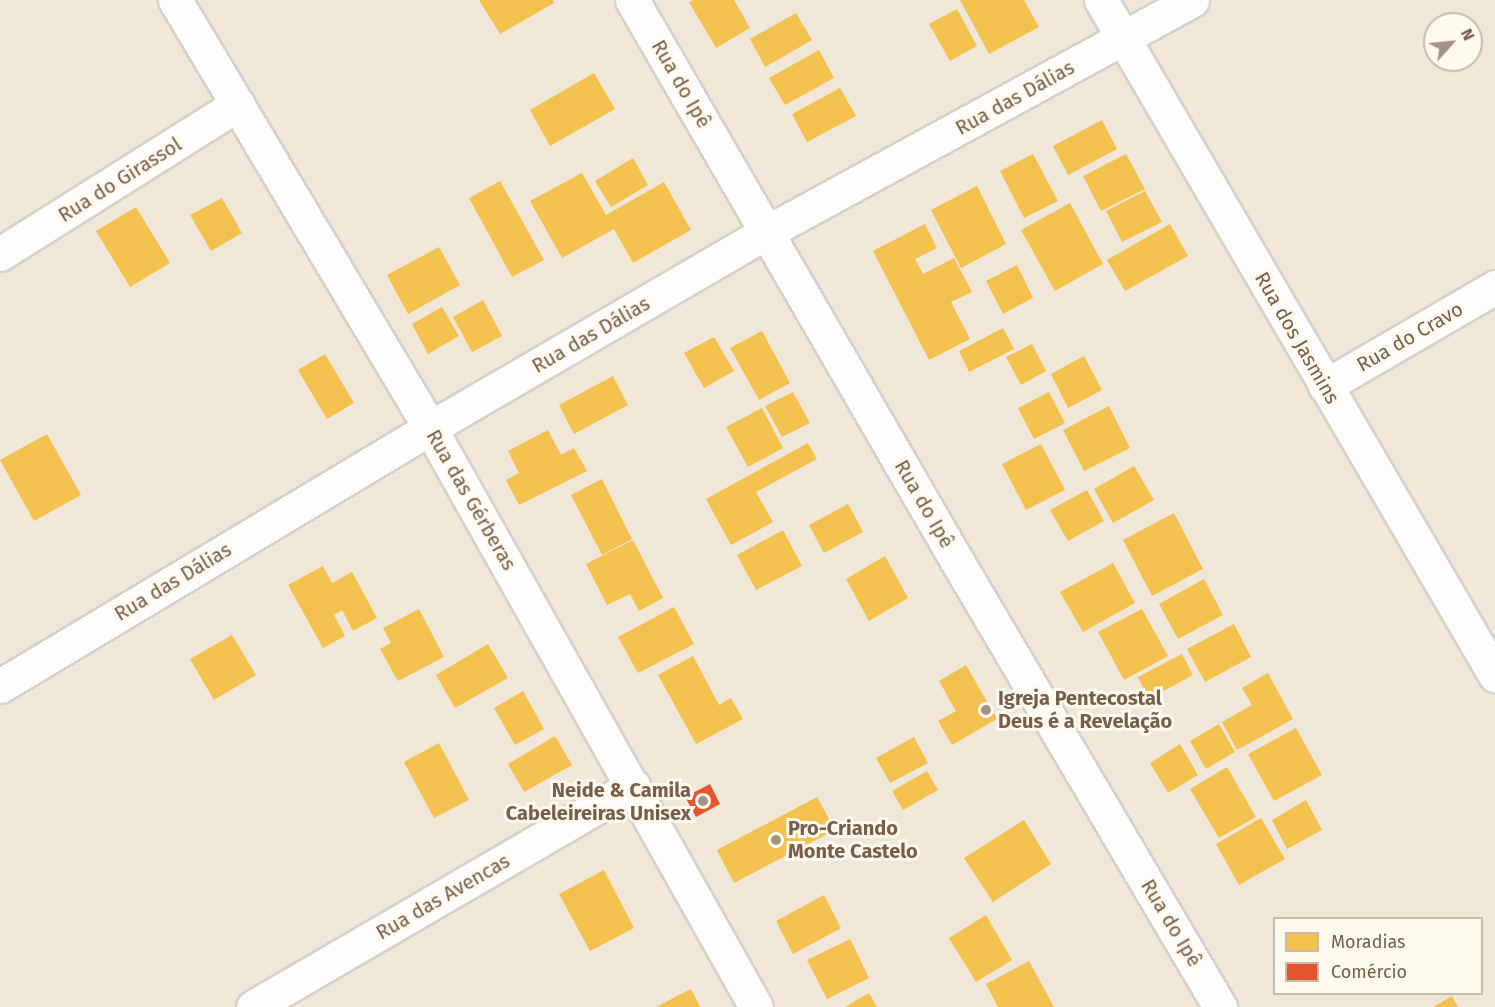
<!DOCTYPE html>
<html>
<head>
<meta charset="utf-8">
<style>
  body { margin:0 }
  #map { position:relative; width:1495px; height:1007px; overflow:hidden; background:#f7f4ec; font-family:"Fira Sans",sans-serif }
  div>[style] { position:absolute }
  .residential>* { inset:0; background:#f0e7d9 }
  .homes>* { inset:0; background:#f2c14e }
  .shops>* { inset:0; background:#e4572e }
  .roads { filter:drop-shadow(2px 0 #d6d1ca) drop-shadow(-2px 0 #d6d1ca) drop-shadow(0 2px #d6d1ca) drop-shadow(0 -2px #d6d1ca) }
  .minor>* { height:33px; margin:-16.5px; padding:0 16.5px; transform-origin:16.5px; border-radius:16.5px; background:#fefdfc }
  .dots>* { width:16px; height:16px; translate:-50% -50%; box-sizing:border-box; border:3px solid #fff9ee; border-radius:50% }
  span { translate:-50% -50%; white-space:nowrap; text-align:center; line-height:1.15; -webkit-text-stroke:6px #fff9ee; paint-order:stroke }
  .street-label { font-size:20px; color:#765e4b }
  .poi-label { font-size:20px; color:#765e4b; font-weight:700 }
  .left { translate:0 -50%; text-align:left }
  .right { translate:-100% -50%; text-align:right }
  .legend { position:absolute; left:1273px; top:917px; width:210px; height:78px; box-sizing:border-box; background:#fff9ee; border:2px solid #c8bbad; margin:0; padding:8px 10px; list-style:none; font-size:18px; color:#765e4b }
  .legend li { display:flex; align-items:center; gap:12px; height:30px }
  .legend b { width:30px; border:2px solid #c8bbad }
  .north { position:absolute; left:1423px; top:12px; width:60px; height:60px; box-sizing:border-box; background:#fff9ee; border:2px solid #c8bbad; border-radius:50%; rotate:63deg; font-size:16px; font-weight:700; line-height:24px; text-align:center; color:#765e4b }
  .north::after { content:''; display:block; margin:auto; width:21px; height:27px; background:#a39283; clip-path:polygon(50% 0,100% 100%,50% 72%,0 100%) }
</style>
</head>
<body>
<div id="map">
  <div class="residential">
    <div style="clip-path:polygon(evenodd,0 0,1495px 0,1495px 1007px,0 1007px,0 0,1435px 24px,1471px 24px,1471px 60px,1435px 60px,1435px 24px,0 0,1274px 918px,1482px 918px,1482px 994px,1274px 994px,1274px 918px)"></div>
  </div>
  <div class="homes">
    <div style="clip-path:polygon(479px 0,553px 0,554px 3px,500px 34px)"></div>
    <div style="clip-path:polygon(693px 0,734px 0,750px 28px,716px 48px,689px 2px)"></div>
    <div style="clip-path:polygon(960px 0,1024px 0,1039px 27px,989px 54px)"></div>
    <div style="clip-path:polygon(957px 9px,977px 46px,950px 61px,929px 24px)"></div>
    <div style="clip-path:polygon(796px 13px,812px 40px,765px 67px,750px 39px)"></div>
    <div style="clip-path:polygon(819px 50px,834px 78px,785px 105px,769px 78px)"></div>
    <div style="clip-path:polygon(594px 73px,615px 109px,550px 146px,530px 110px)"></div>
    <div style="clip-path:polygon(840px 88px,856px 116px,807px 142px,792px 114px)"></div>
    <div style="clip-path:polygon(1102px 120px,1117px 149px,1068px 175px,1053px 146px)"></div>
    <div style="clip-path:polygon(1033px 154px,1058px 201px,1024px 218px,1000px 171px)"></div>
    <div style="clip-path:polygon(1126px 154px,1145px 189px,1101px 211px,1083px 176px)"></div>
    <div style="clip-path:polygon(633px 158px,648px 185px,611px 207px,595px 181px)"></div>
    <div style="clip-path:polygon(582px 173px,606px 215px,664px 182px,691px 230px,633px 263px,614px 229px,562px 258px,530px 201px)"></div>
    <div style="clip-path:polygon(500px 181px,544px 260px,512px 277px,469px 198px)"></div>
    <div style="clip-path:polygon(977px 186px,1006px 244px,961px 268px,931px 210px)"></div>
    <div style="clip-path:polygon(1145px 191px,1162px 222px,1122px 242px,1106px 211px)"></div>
    <div style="clip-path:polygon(222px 198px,242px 233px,211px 251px,190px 215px)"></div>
    <div style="clip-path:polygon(1070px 203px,1103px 264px,1055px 291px,1021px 230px)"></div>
    <div style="clip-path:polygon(136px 207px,170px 263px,130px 287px,96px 231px)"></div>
    <div style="clip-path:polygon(925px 224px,937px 248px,915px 259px,923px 274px,954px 258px,972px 292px,951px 302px,970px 339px,929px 360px,873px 251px)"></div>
    <div style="clip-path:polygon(1170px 224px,1188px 256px,1125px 291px,1107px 260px)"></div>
    <div style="clip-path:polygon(439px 247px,460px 285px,408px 314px,387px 275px)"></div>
    <div style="clip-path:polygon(1017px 265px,1033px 298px,1003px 314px,986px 281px)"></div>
    <div style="clip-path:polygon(483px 300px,502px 336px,472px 352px,453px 317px)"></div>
    <div style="clip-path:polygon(442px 307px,459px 336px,428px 354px,412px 324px)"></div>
    <div style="clip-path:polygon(1003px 328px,1014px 349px,969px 372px,959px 351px)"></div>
    <div style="clip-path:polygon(762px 331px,790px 383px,759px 400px,730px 348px)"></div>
    <div style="clip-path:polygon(714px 337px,734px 371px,704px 388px,684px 353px)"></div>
    <div style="clip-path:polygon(1032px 344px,1046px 371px,1021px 385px,1006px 357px)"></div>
    <div style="clip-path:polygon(325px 354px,354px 403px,327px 419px,298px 370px)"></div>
    <div style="clip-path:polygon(1084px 356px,1102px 390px,1068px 408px,1051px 374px)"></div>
    <div style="clip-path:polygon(613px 376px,628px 405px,574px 434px,559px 405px)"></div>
    <div style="clip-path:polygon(793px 392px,810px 423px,782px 437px,765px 406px)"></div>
    <div style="clip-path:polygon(1049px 392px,1065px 423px,1034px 439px,1018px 408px)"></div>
    <div style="clip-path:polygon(1109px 406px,1130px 448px,1084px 471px,1063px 430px)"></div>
    <div style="clip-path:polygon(762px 408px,783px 448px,748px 467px,726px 427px)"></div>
    <div style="clip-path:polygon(548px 430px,561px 455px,574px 448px,587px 471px,519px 505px,506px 480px,519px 473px,508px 451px)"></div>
    <div style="clip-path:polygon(47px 434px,81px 495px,34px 521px,0 460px)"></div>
    <div style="clip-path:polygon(808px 443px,817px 459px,756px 492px,773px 522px,731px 545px,706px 499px)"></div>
    <div style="clip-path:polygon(1041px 444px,1065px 490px,1026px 510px,1002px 464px)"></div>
    <div style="clip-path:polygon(1134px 466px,1154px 500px,1113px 523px,1094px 489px)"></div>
    <div style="clip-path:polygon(602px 479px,632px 539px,602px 555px,571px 495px)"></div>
    <div style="clip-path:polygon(1087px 490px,1104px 521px,1068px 541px,1050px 510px)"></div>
    <div style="clip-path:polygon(848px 504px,863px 532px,824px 553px,809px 525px)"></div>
    <div style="clip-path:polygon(1174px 513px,1203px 569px,1152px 596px,1123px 540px)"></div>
    <div style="clip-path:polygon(783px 530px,802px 566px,756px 590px,737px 555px)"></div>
    <div style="clip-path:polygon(633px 540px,663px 598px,639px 611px,630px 594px,607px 605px,586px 564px)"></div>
    <div style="clip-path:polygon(885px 556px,908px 598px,869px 621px,846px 579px)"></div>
    <div style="clip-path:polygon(1113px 563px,1135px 603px,1083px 632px,1060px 592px)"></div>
    <div style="clip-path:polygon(323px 566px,332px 583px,352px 572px,377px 618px,353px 631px,342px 610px,334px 615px,345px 636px,323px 648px,288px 585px)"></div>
    <div style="clip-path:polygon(1204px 579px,1223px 615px,1178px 639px,1159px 604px)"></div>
    <div style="clip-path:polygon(674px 607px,694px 644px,638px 673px,618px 637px)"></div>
    <div style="clip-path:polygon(419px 609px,444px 657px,398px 681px,380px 649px,391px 643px,383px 628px)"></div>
    <div style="clip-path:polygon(1142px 609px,1168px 656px,1124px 680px,1098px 632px)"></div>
    <div style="clip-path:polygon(1234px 624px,1251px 657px,1205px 682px,1187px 649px)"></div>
    <div style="clip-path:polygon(232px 635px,256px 675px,214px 700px,190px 659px)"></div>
    <div style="clip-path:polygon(488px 644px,508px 678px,455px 708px,436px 675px)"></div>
    <div style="clip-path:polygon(1182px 654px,1193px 675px,1149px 699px,1138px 677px)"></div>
    <div style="clip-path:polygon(693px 656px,719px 705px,731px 698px,743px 719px,696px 744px,658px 675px)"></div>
    <div style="clip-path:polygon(966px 665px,997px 719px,952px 745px,938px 721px,956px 711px,939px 681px)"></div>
    <div style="clip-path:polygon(1268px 673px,1293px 719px,1237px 750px,1222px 722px,1252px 705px,1242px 688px)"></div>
    <div style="clip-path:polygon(523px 691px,544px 729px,515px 745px,494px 708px)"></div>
    <div style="clip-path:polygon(1219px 724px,1235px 752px,1206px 769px,1190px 741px)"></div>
    <div style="clip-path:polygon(1296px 728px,1322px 775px,1274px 801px,1248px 754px)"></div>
    <div style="clip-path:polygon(555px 736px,572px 765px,524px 792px,508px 764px)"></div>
    <div style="clip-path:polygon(914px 737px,928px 763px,890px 783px,876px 758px)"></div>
    <div style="clip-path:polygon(439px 743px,469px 800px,434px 818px,404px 762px)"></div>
    <div style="clip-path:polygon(1180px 744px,1198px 775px,1168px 793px,1150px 763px)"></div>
    <div style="clip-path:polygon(1227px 767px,1256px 817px,1219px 838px,1190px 789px)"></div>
    <div style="clip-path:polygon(927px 771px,938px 790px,903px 810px,892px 791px)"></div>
    <div style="clip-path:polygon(817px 797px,835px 830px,734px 883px,717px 850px)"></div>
    <div style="clip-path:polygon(1306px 800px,1322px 830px,1287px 849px,1272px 820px)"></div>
    <div style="clip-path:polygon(1261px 818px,1285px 859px,1239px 885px,1216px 844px)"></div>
    <div style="clip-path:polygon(1024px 820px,1051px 864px,993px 902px,964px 858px)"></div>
    <div style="clip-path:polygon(604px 870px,634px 928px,590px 951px,559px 894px)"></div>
    <div style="clip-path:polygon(824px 895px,841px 928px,793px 954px,776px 921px)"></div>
    <div style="clip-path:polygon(986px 915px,1012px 960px,976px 982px,949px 938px)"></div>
    <div style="clip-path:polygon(850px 939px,869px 978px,827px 999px,807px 960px)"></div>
    <div style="clip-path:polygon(1029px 961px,1054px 1007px,998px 1007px,986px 984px)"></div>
    <div style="clip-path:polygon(691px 989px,700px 1007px,656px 1007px)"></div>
    <div style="clip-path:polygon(869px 993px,877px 1007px,845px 1007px)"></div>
    <div style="clip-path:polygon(1452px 996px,1458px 1007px,1433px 1007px)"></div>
  </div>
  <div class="shops">
    <div style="clip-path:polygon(710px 784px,720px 804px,696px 817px,685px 797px)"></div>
  </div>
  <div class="roads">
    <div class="minor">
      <div style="left:175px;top:0;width:498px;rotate:59.2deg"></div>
      <div style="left:430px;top:428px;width:664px;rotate:60.62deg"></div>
      <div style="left:632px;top:0;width:648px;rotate:59.92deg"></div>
      <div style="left:957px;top:561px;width:518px;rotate:59.47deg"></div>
      <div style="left:1101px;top:0;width:782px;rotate:59.73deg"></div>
      <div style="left:0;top:254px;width:281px;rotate:-32.2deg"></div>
      <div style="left:1325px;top:386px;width:197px;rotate:-30.2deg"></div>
      <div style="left:0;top:686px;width:501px;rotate:-30.96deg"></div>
      <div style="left:430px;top:428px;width:390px;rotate:-30.2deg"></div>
      <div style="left:767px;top:232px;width:484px;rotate:-28.6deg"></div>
      <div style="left:253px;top:1007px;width:440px;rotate:-30.2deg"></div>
    </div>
  </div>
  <div class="dots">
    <div style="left:986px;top:710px;background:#a39283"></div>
    <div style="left:703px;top:801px;background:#a39283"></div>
    <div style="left:776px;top:840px;background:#a39283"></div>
  </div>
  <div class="street-label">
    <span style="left:681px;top:84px;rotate:60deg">Rua do Ipê</span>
    <span style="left:1015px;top:98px;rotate:-29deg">Rua das Dálias</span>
    <span style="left:120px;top:180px;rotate:-32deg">Rua do Girassol</span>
    <span style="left:591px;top:335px;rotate:-30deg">Rua das Dálias</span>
    <span style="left:1410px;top:337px;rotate:-30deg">Rua do Cravo</span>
    <span style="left:1297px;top:338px;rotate:60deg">Rua dos Jasmins</span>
    <span style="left:471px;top:500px;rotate:60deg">Rua das Gérberas</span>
    <span style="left:924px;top:504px;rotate:60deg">Rua do Ipê</span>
    <span style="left:173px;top:582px;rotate:-31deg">Rua das Dálias</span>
    <span style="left:443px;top:897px;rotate:-30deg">Rua das Avencas</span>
    <span style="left:1171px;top:923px;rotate:59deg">Rua do Ipê</span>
  </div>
  <div class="poi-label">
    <span class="left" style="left:998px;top:710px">Igreja Pentecostal<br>Deus é a Revelação</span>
    <span class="right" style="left:691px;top:802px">Neide &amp; Camila<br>Cabeleireiras Unisex</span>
    <span class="left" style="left:788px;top:840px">Pro-Criando<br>Monte Castelo</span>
  </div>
  <ul class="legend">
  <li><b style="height:16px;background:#f2c14e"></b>Moradias</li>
  <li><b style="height:16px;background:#e4572e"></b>Comércio</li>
  </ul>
  <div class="north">N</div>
</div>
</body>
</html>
